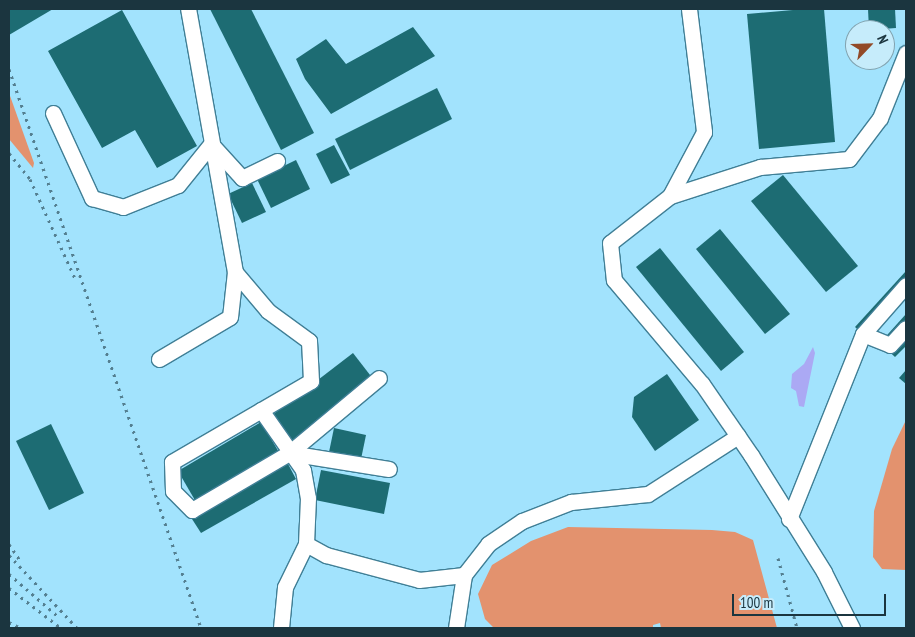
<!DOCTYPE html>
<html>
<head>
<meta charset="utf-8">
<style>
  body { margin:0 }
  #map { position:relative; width:915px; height:637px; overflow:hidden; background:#a2e3fd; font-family:"PT Sans Narrow",sans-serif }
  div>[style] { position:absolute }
  .green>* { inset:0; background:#e3926e }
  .water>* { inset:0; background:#aba9f4 }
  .building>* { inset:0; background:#1d6c73 }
  .roads { filter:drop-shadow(1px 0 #407f96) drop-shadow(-1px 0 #407f96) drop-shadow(0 1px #407f96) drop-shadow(0 -1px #407f96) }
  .minor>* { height:15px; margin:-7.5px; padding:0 7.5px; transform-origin:7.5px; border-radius:7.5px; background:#fff }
  .rail>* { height:3px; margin-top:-1.5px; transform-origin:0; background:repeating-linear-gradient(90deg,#547f90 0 2.5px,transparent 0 7.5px) }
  span { translate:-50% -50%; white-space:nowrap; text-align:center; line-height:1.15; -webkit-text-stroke:5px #c6ecfb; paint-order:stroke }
  .frame { position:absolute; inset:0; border:10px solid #1b353f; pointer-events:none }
  .north { position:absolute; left:845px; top:20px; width:50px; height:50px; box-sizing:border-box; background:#c6ecfb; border:1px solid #82a3b0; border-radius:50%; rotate:66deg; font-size:14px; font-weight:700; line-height:20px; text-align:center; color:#1b353f }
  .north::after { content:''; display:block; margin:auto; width:18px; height:22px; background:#924a28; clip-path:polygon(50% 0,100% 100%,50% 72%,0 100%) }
  .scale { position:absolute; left:732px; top:594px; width:154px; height:22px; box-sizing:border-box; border:2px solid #1b353f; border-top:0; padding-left:6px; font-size:15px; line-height:18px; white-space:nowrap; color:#1b353f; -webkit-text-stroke:4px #c6ecfb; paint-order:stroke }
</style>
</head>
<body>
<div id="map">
  <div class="green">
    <div style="clip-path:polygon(9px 93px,34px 163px,33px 168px,9px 139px)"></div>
    <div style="clip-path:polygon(906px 420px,906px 570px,882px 569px,873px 557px,874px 511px,892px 449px)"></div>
    <div style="clip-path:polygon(568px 527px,712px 530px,735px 532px,753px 540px,777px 628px,661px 628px,660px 623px,653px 625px,653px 628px,494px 628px,485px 619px,478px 594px,492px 565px,531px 541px)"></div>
  </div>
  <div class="water">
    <div style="clip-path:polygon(813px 347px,815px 353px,804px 407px,799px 406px,796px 391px,791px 388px,792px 374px,804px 364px)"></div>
  </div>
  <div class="building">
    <div style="clip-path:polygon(9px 9px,53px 9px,9px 35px)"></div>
    <div style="clip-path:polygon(210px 9px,251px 9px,314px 133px,281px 150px)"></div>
    <div style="clip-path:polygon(804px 9px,824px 9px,835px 142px,759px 149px,747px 14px)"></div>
    <div style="clip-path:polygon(868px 9px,895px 9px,896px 28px,869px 30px)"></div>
    <div style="clip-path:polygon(122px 10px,197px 146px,157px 168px,135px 130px,102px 148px,48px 51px)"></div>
    <div style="clip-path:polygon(413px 27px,435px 56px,331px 114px,305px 79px,296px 59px,326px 39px,346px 64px)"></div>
    <div style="clip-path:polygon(437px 88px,452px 119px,350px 170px,335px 139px)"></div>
    <div style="clip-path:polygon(334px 145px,350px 175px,331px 184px,316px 154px)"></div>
    <div style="clip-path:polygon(296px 160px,310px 189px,271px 208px,257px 179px)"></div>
    <div style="clip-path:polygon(783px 175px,858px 266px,826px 292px,751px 201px)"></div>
    <div style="clip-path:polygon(252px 183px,266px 212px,242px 223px,228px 194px)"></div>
    <div style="clip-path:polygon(720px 229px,790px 314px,765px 334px,696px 249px)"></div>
    <div style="clip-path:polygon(660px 248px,744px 352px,721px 371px,636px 267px)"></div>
    <div style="clip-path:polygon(906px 271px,906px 295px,867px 338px,855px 327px)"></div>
    <div style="clip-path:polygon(906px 314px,906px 346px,895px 357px,880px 343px)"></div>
    <div style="clip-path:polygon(353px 353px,377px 384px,294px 447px,271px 416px)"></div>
    <div style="clip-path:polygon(906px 370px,906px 384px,899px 378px)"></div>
    <div style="clip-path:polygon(667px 374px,699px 420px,655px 451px,632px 417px,634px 397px)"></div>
    <div style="clip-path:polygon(261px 422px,280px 454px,196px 502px,178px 471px)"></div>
    <div style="clip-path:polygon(51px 424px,84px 493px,49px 510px,16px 441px)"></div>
    <div style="clip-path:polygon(334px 428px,366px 435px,360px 464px,328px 457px)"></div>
    <div style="clip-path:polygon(288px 464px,296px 479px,201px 533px,192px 519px)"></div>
    <div style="clip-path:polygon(321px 470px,390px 483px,384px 514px,315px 500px)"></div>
  </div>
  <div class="roads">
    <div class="minor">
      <div style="left:689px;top:9px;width:124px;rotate:83deg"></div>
      <div style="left:704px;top:132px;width:72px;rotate:118deg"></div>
      <div style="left:670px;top:196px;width:76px;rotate:141.9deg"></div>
      <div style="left:610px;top:243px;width:37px;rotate:84deg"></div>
      <div style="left:614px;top:280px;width:136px;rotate:49.8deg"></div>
      <div style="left:702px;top:384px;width:86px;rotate:55.4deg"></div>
      <div style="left:751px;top:455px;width:138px;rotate:58deg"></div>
      <div style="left:824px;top:572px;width:63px;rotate:63.4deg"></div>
      <div style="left:53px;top:113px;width:94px;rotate:65.4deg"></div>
      <div style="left:92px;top:198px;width:32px;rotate:16deg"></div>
      <div style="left:123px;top:207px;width:59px;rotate:-21.8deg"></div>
      <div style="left:178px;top:185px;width:53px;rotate:-51.2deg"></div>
      <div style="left:212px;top:145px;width:45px;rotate:47.7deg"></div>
      <div style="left:242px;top:178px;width:39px;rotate:-26deg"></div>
      <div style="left:670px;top:196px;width:95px;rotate:-17.9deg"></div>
      <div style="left:760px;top:167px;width:89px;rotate:-5.1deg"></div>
      <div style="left:849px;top:159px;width:51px;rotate:-52.9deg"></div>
      <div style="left:880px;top:118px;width:70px;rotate:-68.2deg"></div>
      <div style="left:235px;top:272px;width:51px;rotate:49.8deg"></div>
      <div style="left:268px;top:311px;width:51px;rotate:36.2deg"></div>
      <div style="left:309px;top:341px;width:40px;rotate:87.1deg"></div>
      <div style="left:311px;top:381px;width:161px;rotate:149.8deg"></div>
      <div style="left:172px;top:462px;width:29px;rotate:88deg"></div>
      <div style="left:173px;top:491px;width:27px;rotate:45deg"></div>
      <div style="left:192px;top:510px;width:113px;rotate:-30.4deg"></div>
      <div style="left:289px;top:453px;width:117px;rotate:-39.8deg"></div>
      <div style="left:863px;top:334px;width:29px;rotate:22deg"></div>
      <div style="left:890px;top:345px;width:23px;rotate:-47deg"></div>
      <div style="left:159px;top:359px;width:82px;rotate:-30.6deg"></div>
      <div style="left:230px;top:317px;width:45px;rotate:-83.7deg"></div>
      <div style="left:235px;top:272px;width:267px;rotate:-100.1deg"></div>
      <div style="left:261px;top:410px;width:73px;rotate:55deg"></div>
      <div style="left:303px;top:470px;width:28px;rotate:80deg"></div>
      <div style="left:308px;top:498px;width:46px;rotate:92.5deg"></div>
      <div style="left:306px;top:544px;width:48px;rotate:116deg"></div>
      <div style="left:285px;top:587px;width:41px;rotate:95.6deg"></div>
      <div style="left:289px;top:453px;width:101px;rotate:9.1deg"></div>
      <div style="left:789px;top:519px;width:199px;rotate:-68.2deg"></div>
      <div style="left:863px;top:334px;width:65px;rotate:-48.7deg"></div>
      <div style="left:306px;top:544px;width:23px;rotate:29deg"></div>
      <div style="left:326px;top:555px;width:96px;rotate:15deg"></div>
      <div style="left:419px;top:580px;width:45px;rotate:-6.3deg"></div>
      <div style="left:464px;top:575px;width:39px;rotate:-52deg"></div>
      <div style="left:488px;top:544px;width:41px;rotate:-34.1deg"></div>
      <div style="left:522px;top:521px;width:53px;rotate:-21.2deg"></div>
      <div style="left:571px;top:502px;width:77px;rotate:-5.9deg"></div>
      <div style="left:648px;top:494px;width:107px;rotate:-32.8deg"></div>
      <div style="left:456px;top:628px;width:54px;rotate:-81.4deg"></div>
    </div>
  </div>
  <div class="rail">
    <div style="left:9px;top:69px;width:591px;rotate:71.04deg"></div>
    <div style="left:9px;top:153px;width:33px;rotate:51deg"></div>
    <div style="left:30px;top:179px;width:109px;rotate:65.6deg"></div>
    <div style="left:9px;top:544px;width:18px;rotate:56deg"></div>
    <div style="left:9px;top:555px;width:100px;rotate:47deg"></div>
    <div style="left:778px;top:558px;width:73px;rotate:74.8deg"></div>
    <div style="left:9px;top:574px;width:67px;rotate:40.8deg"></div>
    <div style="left:9px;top:588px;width:66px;rotate:37.6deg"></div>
    <div style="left:9px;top:622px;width:13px;rotate:27deg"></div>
  </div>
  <div class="frame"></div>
  <div class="north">N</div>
  <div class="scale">100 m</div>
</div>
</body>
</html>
